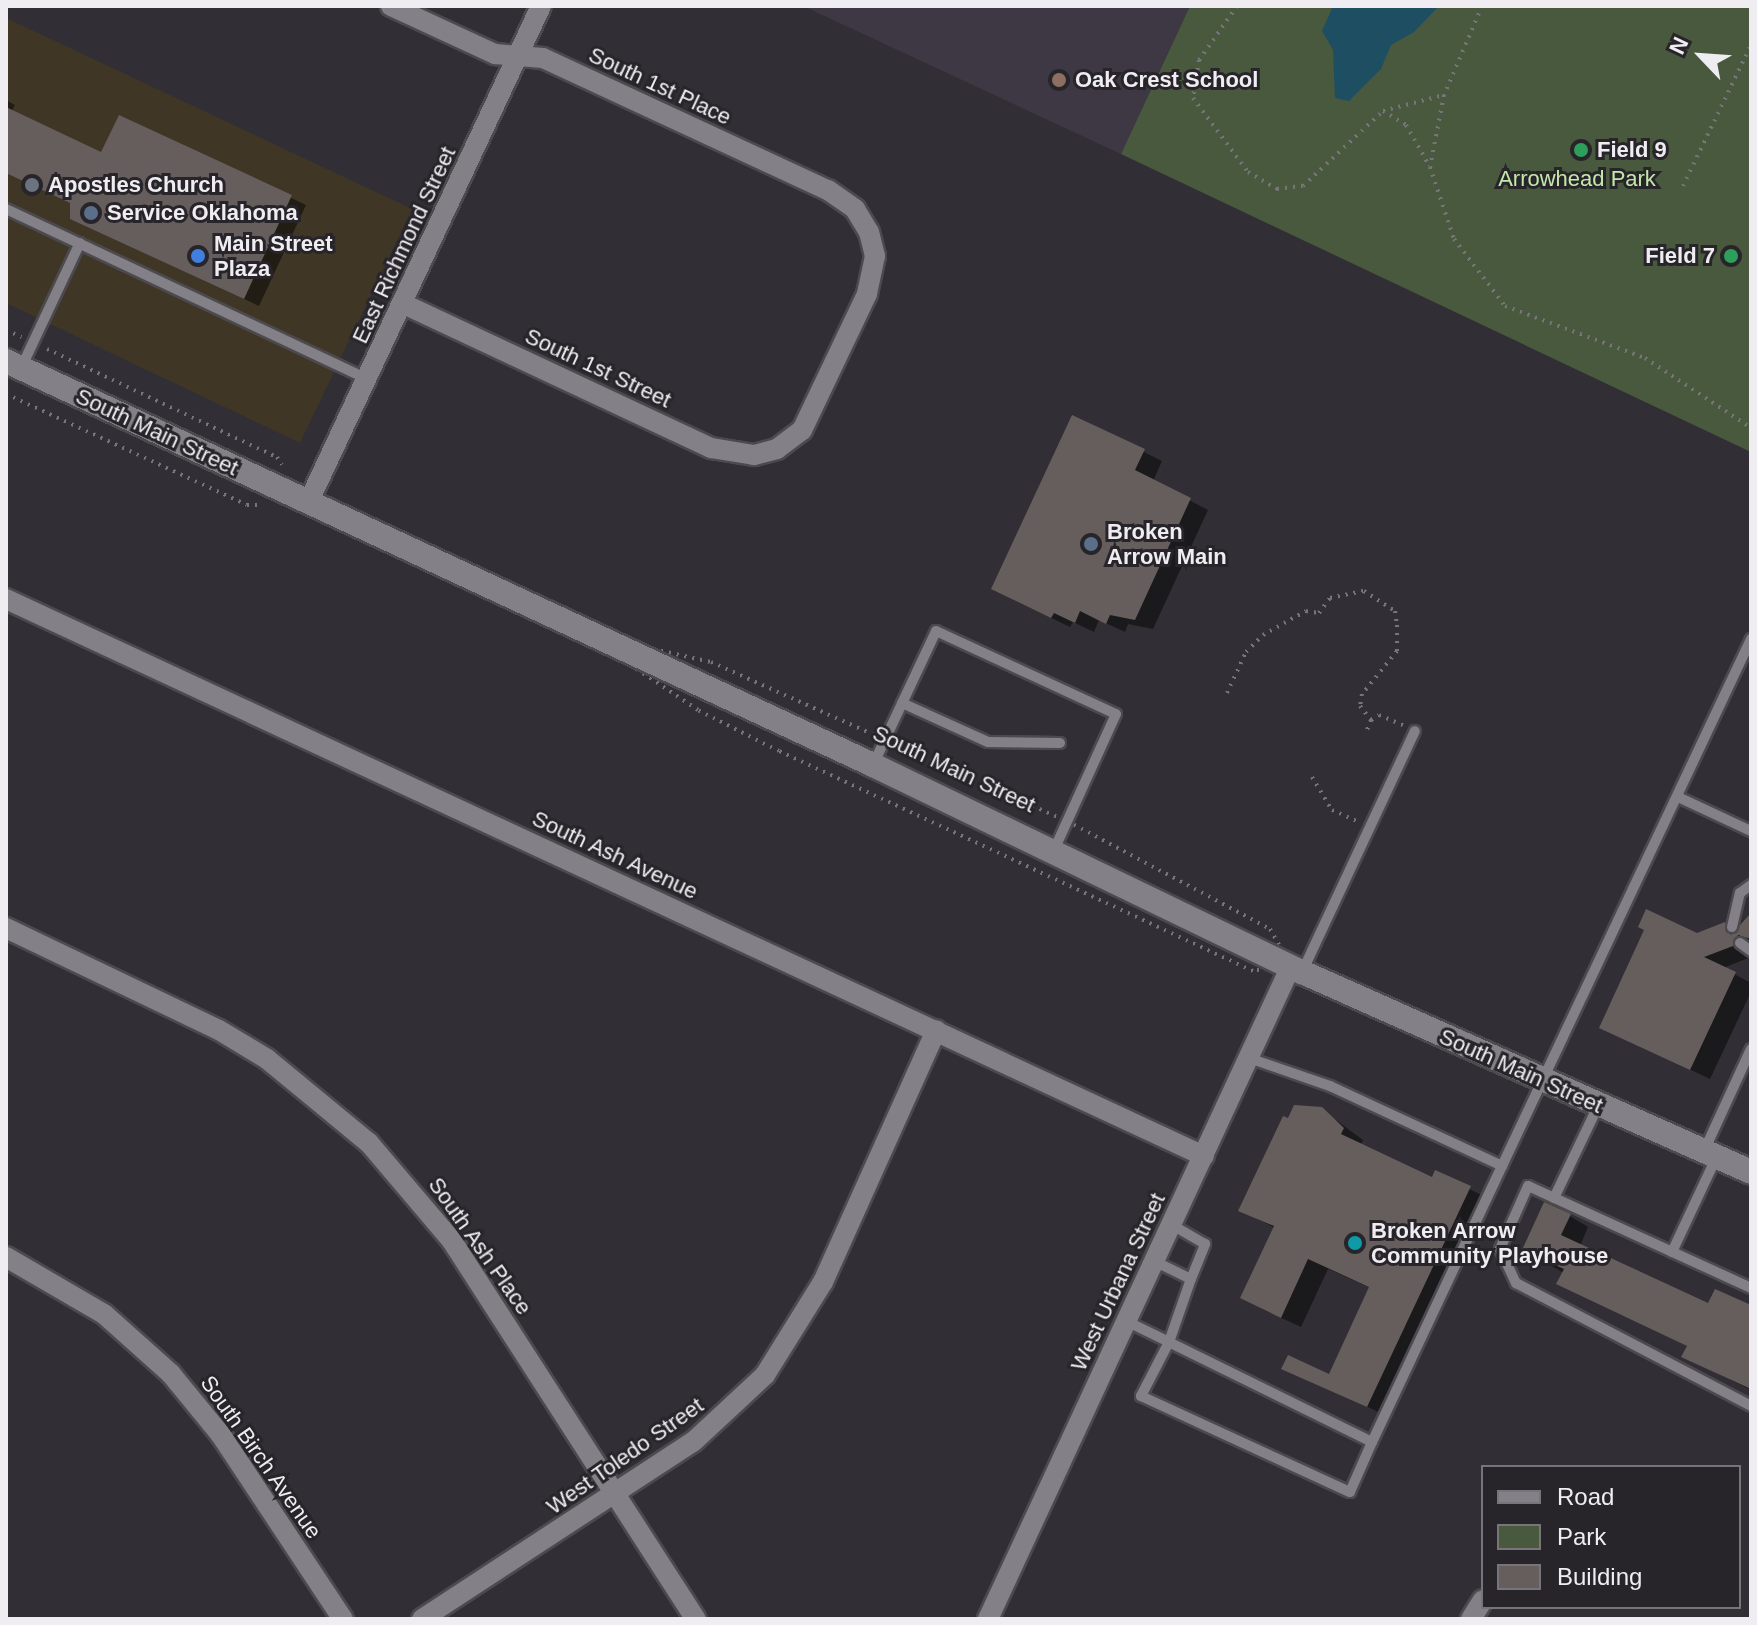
<!DOCTYPE html>
<html>
<head>
<meta charset="utf-8">
<style>
  body { margin:0 }
  #map { position:relative; width:1757px; height:1625px; overflow:hidden; background:#312f35; font-family:Arial,sans-serif }
  div>[style] { position:absolute }
  .commercial>* { inset:0; background:#3f3626 }
  .built>* { inset:0; background:#3d3843 }
  .green>* { inset:0; background:#49593e }
  .water>* { inset:0; background:#1d4e61 }
  .shadow>* { inset:0; background:#0007 }
  .building>* { inset:0; background:#665e5d }
  .path>* { height:4px; margin-top:-2px; transform-origin:0; background:repeating-linear-gradient(90deg,#77757b 0 2px,transparent 0 8px) }
  .roads { filter:drop-shadow(2px 0 #4c4a4f) drop-shadow(-2px 0 #4c4a4f) drop-shadow(0 2px #4c4a4f) drop-shadow(0 -2px #4c4a4f) }
  .service>* { height:10px; margin:-5px; padding:0 5px; transform-origin:5px; border-radius:5px; background:#838087 }
  .minor>* { height:20px; margin:-10px; padding:0 10px; transform-origin:10px; border-radius:10px; background:#838087 }
  .tertiary>* { height:24px; margin:-12px; padding:0 12px; transform-origin:12px; border-radius:12px; background:#838087 }
  .dots>* { width:22px; height:22px; translate:-50% -50%; box-sizing:border-box; border:4px solid #27252a; border-radius:50% }
  span { translate:-50% -50%; white-space:nowrap; text-align:center; line-height:1.15; -webkit-text-stroke:6px #27252a; paint-order:stroke }
  .poi-label { font-size:22px; color:#efedf1; font-weight:700 }
  .left { translate:0 -50%; text-align:left }
  .right { translate:-100% -50%; text-align:right }
  .street-label { font-size:22px; color:#efedf1 }
  .park-label { font-size:22px; color:#c3e7a9 }
  .frame { position:absolute; inset:0; border:8px solid #efedf1; pointer-events:none }
  .legend { position:absolute; left:1481px; top:1465px; width:260px; height:144px; box-sizing:border-box; background:#27252a; border:2px solid #77757a; margin:0; padding:10px 14px; list-style:none; font-size:24px; color:#efedf1 }
  .legend li { display:flex; align-items:center; gap:16px; height:40px }
  .legend b { width:40px; border:2px solid #77757a }
  .north { position:absolute; left:1661px; top:16px; width:80px; height:80px; -webkit-text-stroke:6px #27252a; paint-order:stroke; rotate:295deg; font-size:22px; font-weight:700; line-height:32px; text-align:center; color:#efedf1 }
  .north::after { content:''; display:block; margin:auto; width:28px; height:36px; background:#efedf1; clip-path:polygon(50% 0,100% 100%,50% 72%,0 100%) }
</style>
</head>
<body>
<div id="map">
  <div class="commercial">
    <div style="clip-path:polygon(6px 18px,412px 209px,300px 443px,6px 303px)"></div>
  </div>
  <div class="built">
    <div style="clip-path:polygon(803px 6px,1190px 6px,1121px 154px)"></div>
  </div>
  <div class="green">
    <div style="clip-path:polygon(1190px 6px,1751px 6px,1751px 452px,1121px 154px)"></div>
  </div>
  <div class="water">
    <div style="clip-path:polygon(1333px 6px,1439px 6px,1414px 32px,1391px 45px,1381px 69px,1349px 101px,1335px 98px,1333px 50px,1322px 31px)"></div>
  </div>
  <div class="shadow">
    <div style="clip-path:polygon(6px 100px,15px 105px,11px 112px,102px 155px,120px 117px,306px 205px,259px 306px,87px 226px,72px 204px,6px 172px)"></div>
    <div style="clip-path:polygon(1073px 417px,1162px 461px,1153px 481px,1208px 510px,1153px 629px,1128px 624px,1125px 632px,1099px 620px,1094px 632px,1073px 622px,1070px 627px,1012px 599px)"></div>
    <div style="clip-path:polygon(1751px 915px,1751px 957px,1723px 968px,1751px 983px,1751px 992px,1710px 1079px,1602px 1027px,1697px 935px,1725px 925px,1737px 932px)"></div>
    <div style="clip-path:polygon(1321px 1109px,1363px 1140px,1360px 1146px,1433px 1180px,1436px 1173px,1490px 1199px,1387px 1416px,1284px 1368px,1330px 1376px,1371px 1288px,1328px 1269px,1301px 1327px,1262px 1309px,1275px 1228px,1241px 1210px,1289px 1121px)"></div>
    <div style="clip-path:polygon(1570px 1216px,1588px 1227px,1580px 1246px,1709px 1305px,1751px 1308px,1751px 1390px,1684px 1357px,1688px 1347px,1525px 1250px)"></div>
  </div>
  <div class="building">
    <div style="clip-path:polygon(6px 107px,101px 152px,119px 115px,292px 195px,244px 299px,70px 219px,70px 203px,6px 173px)"></div>
    <div style="clip-path:polygon(1072px 415px,1145px 449px,1135px 470px,1191px 498px,1135px 620px,1110px 615px,1106px 624px,1080px 611px,1075px 623px,1054px 613px,1051px 618px,991px 589px)"></div>
    <div style="clip-path:polygon(1646px 909px,1697px 933px,1725px 922px,1731px 935px,1751px 913px,1751px 939px,1738px 935px,1733px 946px,1704px 957px,1736px 972px,1690px 1070px,1599px 1028px,1644px 930px,1638px 927px)"></div>
    <div style="clip-path:polygon(1294px 1105px,1322px 1107px,1344px 1128px,1341px 1134px,1432px 1177px,1435px 1170px,1471px 1186px,1367px 1407px,1281px 1369px,1288px 1355px,1329px 1374px,1369px 1287px,1308px 1259px,1281px 1318px,1240px 1298px,1274px 1226px,1238px 1211px,1283px 1116px,1288px 1118px)"></div>
    <div style="clip-path:polygon(1544px 1202px,1571px 1214px,1561px 1235px,1708px 1303px,1715px 1289px,1751px 1305px,1751px 1389px,1681px 1357px,1687px 1346px,1556px 1284px,1564px 1269px,1522px 1250px)"></div>
  </div>
  <div class="path">
    <div style="left:1237px;top:6px;width:66px;rotate:125.1deg"></div>
    <div style="left:1199px;top:60px;width:38px;rotate:99deg"></div>
    <div style="left:1193px;top:98px;width:92px;rotate:53.4deg"></div>
    <div style="left:1248px;top:172px;width:34px;rotate:30deg"></div>
    <div style="left:1277px;top:189px;width:26px;rotate:-7deg"></div>
    <div style="left:1303px;top:186px;width:110px;rotate:-43.2deg"></div>
    <div style="left:1383px;top:111px;width:27px;rotate:31deg"></div>
    <div style="left:1406px;top:125px;width:48px;rotate:60.3deg"></div>
    <div style="left:1482px;top:6px;width:97px;rotate:113.1deg"></div>
    <div style="left:1444px;top:95px;width:73px;rotate:101deg"></div>
    <div style="left:1430px;top:167px;width:76px;rotate:71.6deg"></div>
    <div style="left:1454px;top:239px;width:84px;rotate:52.7deg"></div>
    <div style="left:1505px;top:306px;width:149px;rotate:20.4deg"></div>
    <div style="left:1645px;top:358px;width:127px;rotate:33.4deg"></div>
    <div style="left:1383px;top:111px;width:63px;rotate:-14.7deg"></div>
    <div style="left:1683px;top:186px;width:157px;rotate:-64.3deg"></div>
    <div style="left:6px;top:330px;width:17px;rotate:25deg"></div>
    <div style="left:47px;top:349px;width:254px;rotate:25.2deg"></div>
    <div style="left:277px;top:457px;width:9px;rotate:58deg"></div>
    <div style="left:6px;top:394px;width:265px;rotate:24.7deg"></div>
    <div style="left:247px;top:505px;width:14px"></div>
    <div style="left:583px;top:633px;width:131px;rotate:12.8deg"></div>
    <div style="left:711px;top:662px;width:390px;rotate:24.1deg"></div>
    <div style="left:1067px;top:821px;width:230px;rotate:28deg"></div>
    <div style="left:1270px;top:929px;width:43px;rotate:60.4deg"></div>
    <div style="left:1291px;top:966px;width:38px;rotate:173deg"></div>
    <div style="left:1253px;top:971px;width:523px;rotate:-155.1deg"></div>
    <div style="left:779px;top:751px;width:91px;rotate:-153.2deg"></div>
    <div style="left:698px;top:710px;width:138px;rotate:-146.2deg"></div>
    <div style="left:1227px;top:693px;width:45px;rotate:-65.1deg"></div>
    <div style="left:1246px;top:652px;width:24px;rotate:-45deg"></div>
    <div style="left:1263px;top:635px;width:49px;rotate:-29.2deg"></div>
    <div style="left:1306px;top:611px;width:13px;rotate:9deg"></div>
    <div style="left:1319px;top:613px;width:19px;rotate:-54deg"></div>
    <div style="left:1330px;top:598px;width:35px;rotate:-12deg"></div>
    <div style="left:1364px;top:591px;width:37px;rotate:33deg"></div>
    <div style="left:1395px;top:611px;width:14px;rotate:82deg"></div>
    <div style="left:1397px;top:625px;width:26px;rotate:90deg"></div>
    <div style="left:1397px;top:651px;width:55px;rotate:129.1deg"></div>
    <div style="left:1362px;top:694px;width:12px;rotate:99deg"></div>
    <div style="left:1360px;top:706px;width:18px;rotate:52deg"></div>
    <div style="left:1371px;top:720px;width:11px;rotate:112deg"></div>
    <div style="left:1371px;top:720px;width:9px;rotate:-32deg"></div>
    <div style="left:1379px;top:715px;width:26px;rotate:23deg"></div>
    <div style="left:1312px;top:777px;width:39px;rotate:59deg"></div>
    <div style="left:1332px;top:810px;width:27px;rotate:24deg"></div>
  </div>
  <div class="roads">
    <div class="service">
      <div style="left:6px;top:209px;width:399px;rotate:25.2deg"></div>
      <div style="left:22px;top:366px;width:136px;rotate:-64.8deg"></div>
      <div style="left:902px;top:703px;width:94px;rotate:24.4deg"></div>
      <div style="left:988px;top:742px;width:72px;rotate:0.8deg"></div>
      <div style="left:873px;top:765px;width:148px;rotate:-64.8deg"></div>
      <div style="left:936px;top:631px;width:198px;rotate:24.8deg"></div>
      <div style="left:1116px;top:714px;width:152px;rotate:114.5deg"></div>
      <div style="left:1678px;top:797px;width:81px;rotate:25deg"></div>
      <div style="left:1732px;top:927px;width:35px;rotate:-77deg"></div>
      <div style="left:1740px;top:893px;width:14px;rotate:-36deg"></div>
      <div style="left:1740px;top:943px;width:14px;rotate:36deg"></div>
      <div style="left:1302px;top:972px;width:266px;rotate:-64.9deg"></div>
      <div style="left:1249px;top:1058px;width:86px;rotate:19.1deg"></div>
      <div style="left:1330px;top:1086px;width:190px;rotate:24.9deg"></div>
      <div style="left:1502px;top:1166px;width:305px;rotate:115.2deg"></div>
      <div style="left:1704px;top:1151px;width:112px;rotate:-65.3deg"></div>
      <div style="left:1502px;top:1166px;width:583px;rotate:-64.71deg"></div>
      <div style="left:1554px;top:1198px;width:102px;rotate:-64.4deg"></div>
      <div style="left:1672px;top:1252px;width:106px;rotate:-64.9deg"></div>
      <div style="left:1154px;top:1261px;width:41px;rotate:25.9deg"></div>
      <div style="left:1191px;top:1279px;width:38px;rotate:-68deg"></div>
      <div style="left:1205px;top:1244px;width:39px;rotate:-150deg"></div>
      <div style="left:1751px;top:1288px;width:245px;rotate:-155.4deg"></div>
      <div style="left:1528px;top:1186px;width:69px;rotate:114deg"></div>
      <div style="left:1500px;top:1249px;width:38px;rotate:65deg"></div>
      <div style="left:1516px;top:1283px;width:265px;rotate:27.6deg"></div>
      <div style="left:1126px;top:1321px;width:48px;rotate:26deg"></div>
      <div style="left:1169px;top:1342px;width:61px;rotate:117.4deg"></div>
      <div style="left:1141px;top:1396px;width:230px;rotate:24.7deg"></div>
      <div style="left:1350px;top:1492px;width:55px;rotate:-66.3deg"></div>
      <div style="left:1372px;top:1442px;width:226px;rotate:-153.8deg"></div>
      <div style="left:1169px;top:1342px;width:67px;rotate:-70.8deg"></div>
    </div>
    <div class="minor">
      <div style="left:391px;top:6px;width:115px;rotate:24.8deg"></div>
      <div style="left:495px;top:54px;width:48px;rotate:4.8deg"></div>
      <div style="left:543px;top:58px;width:314px;rotate:24.9deg"></div>
      <div style="left:828px;top:190px;width:33px;rotate:35deg"></div>
      <div style="left:855px;top:209px;width:27px;rotate:59deg"></div>
      <div style="left:869px;top:232px;width:25px;rotate:76deg"></div>
      <div style="left:875px;top:256px;width:39px;rotate:102deg"></div>
      <div style="left:867px;top:294px;width:151px;rotate:115.5deg"></div>
      <div style="left:802px;top:430px;width:31px;rotate:143deg"></div>
      <div style="left:777px;top:449px;width:24px;rotate:165deg"></div>
      <div style="left:754px;top:455px;width:44px;rotate:-170.8deg"></div>
      <div style="left:711px;top:448px;width:340px;rotate:-154.9deg"></div>
      <div style="left:308px;top:503px;width:549px;rotate:-64.88deg"></div>
      <div style="left:6px;top:599px;width:1321px;rotate:24.94deg"></div>
      <div style="left:6px;top:928px;width:236px;rotate:25.6deg"></div>
      <div style="left:219px;top:1030px;width:56px;rotate:31.1deg"></div>
      <div style="left:267px;top:1059px;width:132px;rotate:39.5deg"></div>
      <div style="left:369px;top:1143px;width:128px;rotate:49.7deg"></div>
      <div style="left:452px;top:1241px;width:450px;rotate:57.2deg"></div>
      <div style="left:6px;top:1257px;width:113px;rotate:30.2deg"></div>
      <div style="left:104px;top:1314px;width:90px;rotate:41.8deg"></div>
      <div style="left:171px;top:1374px;width:79px;rotate:50.7deg"></div>
      <div style="left:221px;top:1435px;width:221px;rotate:56.5deg"></div>
      <div style="left:422px;top:1619px;width:324px;rotate:-33.2deg"></div>
      <div style="left:693px;top:1442px;width:98px;rotate:-42.9deg"></div>
      <div style="left:765px;top:1375px;width:110px;rotate:-58.1deg"></div>
      <div style="left:823px;top:1282px;width:276px;rotate:-65.8deg"></div>
      <div style="left:988px;top:1619px;width:720px;rotate:-65.11deg"></div>
      <div style="left:1471px;top:1619px;width:22px;rotate:-58deg"></div>
    </div>
    <div class="tertiary">
      <div style="left:6px;top:361px;width:957px;rotate:24.98deg"></div>
      <div style="left:873px;top:765px;width:476px;rotate:25.8deg"></div>
      <div style="left:1302px;top:972px;width:492px;rotate:24deg"></div>
    </div>
  </div>
  <div class="dots">
    <div style="left:1059px;top:80px;background:#8d6e63"></div>
    <div style="left:1581px;top:150px;background:#2e9e5b"></div>
    <div style="left:32px;top:185px;background:#6b7280"></div>
    <div style="left:91px;top:213px;background:#5c6f8a"></div>
    <div style="left:198px;top:256px;background:#3f7fe0"></div>
    <div style="left:1731px;top:256px;background:#2e9e5b"></div>
    <div style="left:1091px;top:544px;background:#5c6f8a"></div>
    <div style="left:1355px;top:1243px;background:#0f9aa8"></div>
  </div>
  <div class="poi-label">
    <span class="left" style="left:1075px;top:80px">Oak Crest School</span>
    <span class="left" style="left:1597px;top:150px">Field 9</span>
    <span class="left" style="left:48px;top:185px">Apostles Church</span>
    <span class="left" style="left:107px;top:213px">Service Oklahoma</span>
    <span class="left" style="left:214px;top:256px">Main Street<br>Plaza</span>
    <span class="right" style="left:1715px;top:256px">Field 7</span>
    <span class="left" style="left:1107px;top:544px">Broken<br>Arrow Main</span>
    <span class="left" style="left:1371px;top:1243px">Broken Arrow<br>Community Playhouse</span>
  </div>
  <div class="street-label">
    <span style="left:660px;top:86px;rotate:25deg">South 1st Place</span>
    <span style="left:404px;top:245px;rotate:-65deg">East Richmond Street</span>
    <span style="left:598px;top:368px;rotate:25deg">South 1st Street</span>
    <span style="left:157px;top:432px;rotate:25deg">South Main Street</span>
    <span style="left:954px;top:769px;rotate:25deg">South Main Street</span>
    <span style="left:615px;top:855px;rotate:25deg">South Ash Avenue</span>
    <span style="left:1521px;top:1071px;rotate:24deg">South Main Street</span>
    <span style="left:480px;top:1246px;rotate:55deg">South Ash Place</span>
    <span style="left:1118px;top:1282px;rotate:-65deg">West Urbana Street</span>
    <span style="left:625px;top:1456px;rotate:-35deg">West Toledo Street</span>
    <span style="left:261px;top:1457px;rotate:55deg">South Birch Avenue</span>
  </div>
  <div class="park-label">
    <span style="left:1577px;top:179px">Arrowhead Park</span>
  </div>
  <div class="frame"></div>
  <ul class="legend">
  <li><b style="height:10px;background:#838087"></b>Road</li>
  <li><b style="height:22px;background:#49593e"></b>Park</li>
  <li><b style="height:22px;background:#665e5d"></b>Building</li>
  </ul>
  <div class="north">N</div>
</div>
</body>
</html>
